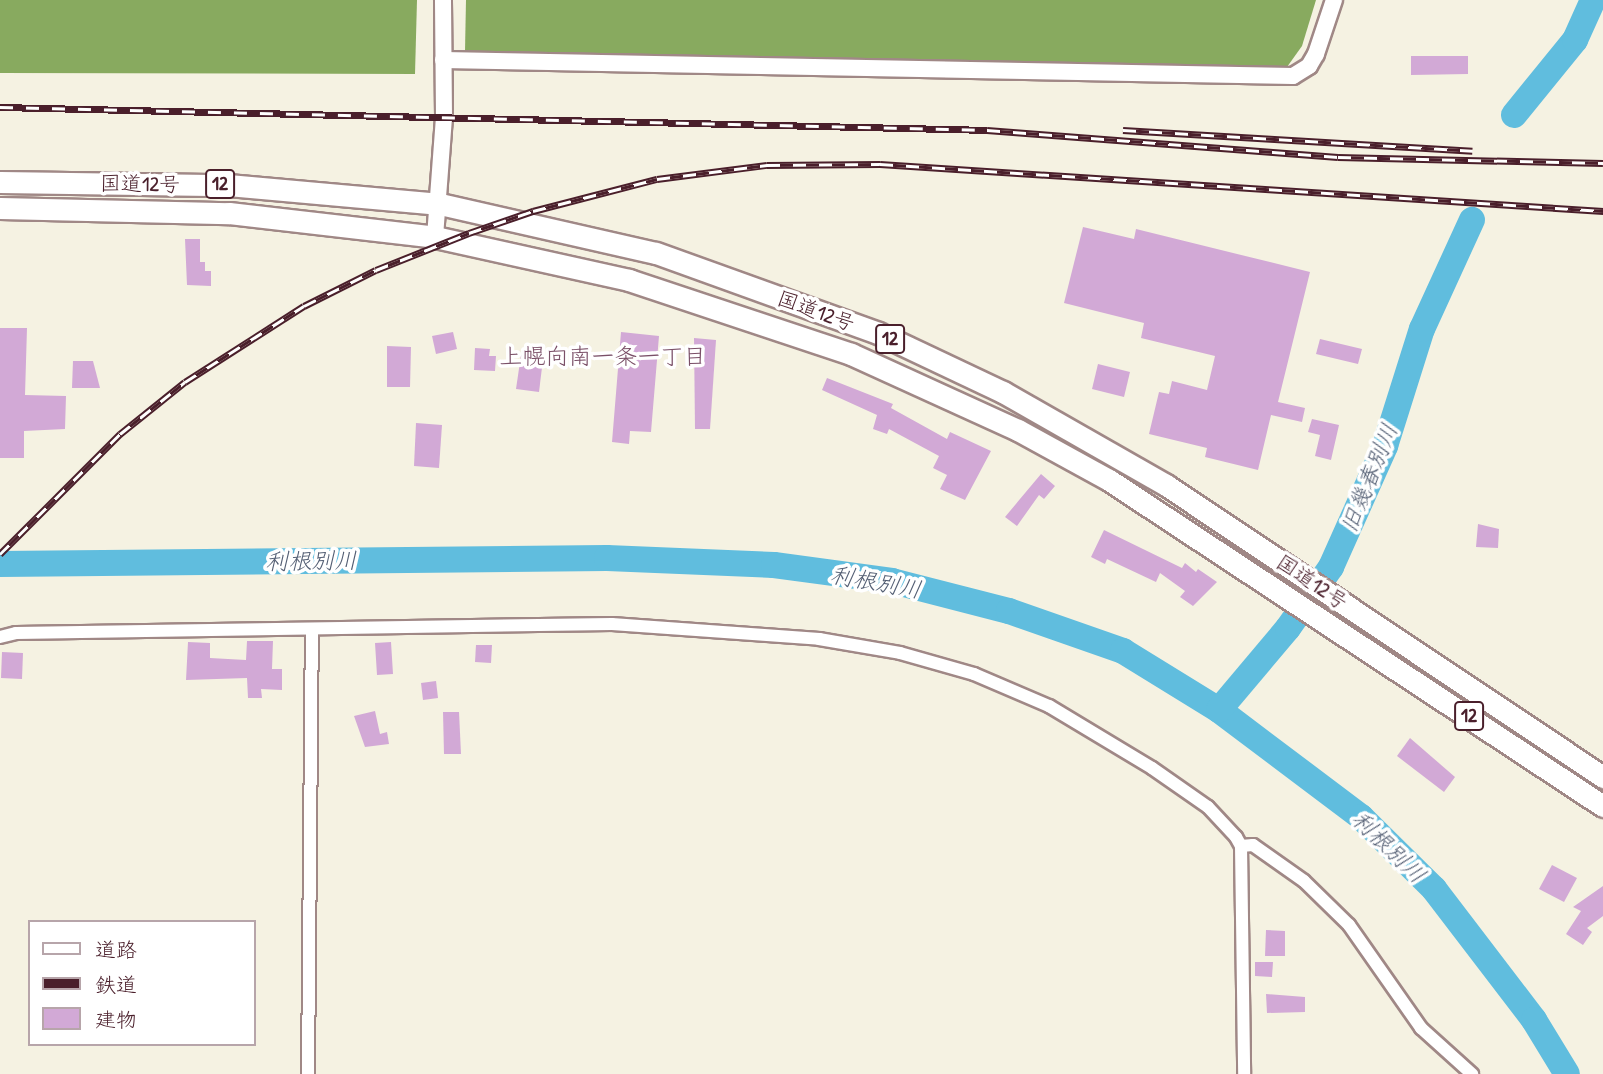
<!DOCTYPE html>
<html>
<head>
<meta charset="utf-8">
<style>
  body { margin:0 }
  #map { position:relative; width:1603px; height:1074px; overflow:hidden; background:#f5f2e2; font-family:"Patrick Hand","Klee One",sans-serif }
  div>[style] { position:absolute }
  .forest>* { inset:0; background:#88aa5f }
  .river>* { height:26px; margin:-13px; padding:0 13px; transform-origin:13px; border-radius:13px; background:#60bdde }
  .building>* { inset:0; background:#d2a9d6 }
  .roads { filter:drop-shadow(2px 0 #a08886) drop-shadow(-2px 0 #a08886) drop-shadow(0 2px #a08886) drop-shadow(0 -2px #a08886) }
  .minor>* { height:12px; margin:-6px; padding:0 6px; transform-origin:6px; border-radius:6px; background:#fff }
  .tertiary>* { height:16px; margin:-8px; padding:0 8px; transform-origin:8px; border-radius:8px; background:#fff }
  .trunk>* { height:21px; margin:-10.5px; padding:0 10.5px; transform-origin:10.5px; border-radius:10.5px; background:#fff }
  .rail>* { height:7px; margin-top:-3.5px; transform-origin:0; background:repeating-linear-gradient(90deg,#fff 0 13px,#4a1f2b 0 26px); box-sizing:border-box; border-block:2px solid #4a1f2b }
  span { translate:-50% -50%; white-space:nowrap; text-align:center; line-height:1.15; -webkit-text-stroke:7px #fff; paint-order:stroke }
  .shield-label span { padding:2px 5px; background:#fff; border:2px solid; border-radius:5px; -webkit-text-stroke-width:0 }
  .shield-label { font-size:19px; color:#4a1f2b; font-weight:700 }
  .street-label { font-size:21px; color:#4a1f2b }
  .neighbourhood-label { font-size:23px; color:#7a4f67 }
  .water-label { font-size:23px; color:#535e73; font-style:italic }
  .legend { position:absolute; left:28px; top:920px; width:228px; height:126px; box-sizing:border-box; background:#fff; border:2px solid #b7a5aa; margin:0; padding:9px 12px; list-style:none; font-size:21px; color:#4a1f2b }
  .legend li { display:flex; align-items:center; gap:14px; height:35px }
  .legend b { width:35px; border:2px solid #b7a5aa }
</style>
</head>
<body>
<div id="map">
  <div class="forest">
    <div style="clip-path:polygon(0 0,417px 0,415px 74px,0 73px)"></div>
    <div style="clip-path:polygon(466px 0,1316px 0,1302px 46px,1287px 67px,465px 51px)"></div>
  </div>
  <div class="river">
    <div style="left:1514px;top:115px;width:97px;rotate:-50.9deg"></div>
    <div style="left:1575px;top:40px;width:44px;rotate:-65.8deg"></div>
    <div style="left:0;top:564px;width:607px;rotate:-0.57deg"></div>
    <div style="left:607px;top:558px;width:167px;rotate:2.4deg"></div>
    <div style="left:774px;top:565px;width:119px;rotate:7.7deg"></div>
    <div style="left:892px;top:581px;width:121px;rotate:14.4deg"></div>
    <div style="left:1009px;top:611px;width:121px;rotate:19.3deg"></div>
    <div style="left:1123px;top:651px;width:113px;rotate:31.6deg"></div>
    <div style="left:1219px;top:710px;width:178px;rotate:37deg"></div>
    <div style="left:1361px;top:817px;width:103px;rotate:44.6deg"></div>
    <div style="left:1434px;top:889px;width:165px;rotate:52.6deg"></div>
    <div style="left:1534px;top:1020px;width:63px;rotate:58.6deg"></div>
    <div style="left:1219px;top:710px;width:107px;rotate:-49.9deg"></div>
    <div style="left:1288px;top:628px;width:75px;rotate:-54.8deg"></div>
    <div style="left:1331px;top:567px;width:133px;rotate:-65.9deg"></div>
    <div style="left:1385px;top:446px;width:123px;rotate:-72.5deg"></div>
    <div style="left:1422px;top:329px;width:120px;rotate:-65.4deg"></div>
  </div>
  <div class="building">
    <div style="clip-path:polygon(1411px 56px,1468px 56px,1468px 74px,1411px 75px)"></div>
    <div style="clip-path:polygon(1083px 227px,1134px 239px,1136px 229px,1310px 272px,1278px 402px,1305px 408px,1302px 422px,1271px 415px,1258px 470px,1205px 457px,1207px 448px,1149px 434px,1159px 392px,1169px 394px,1172px 381px,1207px 390px,1215px 356px,1141px 338px,1144px 323px,1064px 303px)"></div>
    <div style="clip-path:polygon(185px 239px,200px 239px,200px 262px,205px 262px,205px 271px,211px 271px,211px 286px,187px 285px)"></div>
    <div style="clip-path:polygon(0 328px,27px 328px,25px 395px,66px 396px,65px 429px,24px 431px,24px 458px,0 458px)"></div>
    <div style="clip-path:polygon(453px 332px,457px 349px,436px 354px,432px 336px)"></div>
    <div style="clip-path:polygon(621px 332px,659px 336px,651px 432px,630px 431px,629px 444px,612px 442px)"></div>
    <div style="clip-path:polygon(694px 338px,716px 340px,710px 429px,695px 429px)"></div>
    <div style="clip-path:polygon(1320px 339px,1362px 349px,1358px 364px,1316px 354px)"></div>
    <div style="clip-path:polygon(387px 346px,411px 347px,410px 387px,387px 387px)"></div>
    <div style="clip-path:polygon(475px 348px,490px 349px,489px 356px,496px 356px,495px 371px,474px 370px)"></div>
    <div style="clip-path:polygon(521px 355px,543px 359px,539px 392px,516px 389px)"></div>
    <div style="clip-path:polygon(73px 361px,93px 361px,100px 388px,72px 388px)"></div>
    <div style="clip-path:polygon(1098px 364px,1130px 372px,1124px 397px,1092px 389px)"></div>
    <div style="clip-path:polygon(827px 378px,893px 404px,891px 408px,947px 439px,950px 432px,991px 451px,965px 500px,940px 489px,947px 475px,933px 468px,939px 456px,889px 429px,887px 434px,873px 429px,877px 415px,822px 390px)"></div>
    <div style="clip-path:polygon(1312px 419px,1339px 425px,1331px 460px,1315px 456px,1320px 435px,1308px 432px)"></div>
    <div style="clip-path:polygon(416px 423px,442px 425px,439px 468px,414px 466px)"></div>
    <div style="clip-path:polygon(1041px 474px,1055px 486px,1044px 499px,1039px 495px,1017px 526px,1005px 517px)"></div>
    <div style="clip-path:polygon(1478px 524px,1499px 529px,1498px 548px,1476px 547px)"></div>
    <div style="clip-path:polygon(1104px 530px,1182px 568px,1185px 563px,1196px 572px,1198px 569px,1217px 582px,1193px 606px,1180px 597px,1185px 591px,1160px 573px,1156px 582px,1107px 559px,1105px 564px,1091px 557px)"></div>
    <div style="clip-path:polygon(247px 641px,273px 641px,272px 669px,282px 669px,282px 690px,261px 689px,262px 698px,248px 698px,247px 678px,186px 680px,188px 642px,210px 643px,210px 658px,246px 660px)"></div>
    <div style="clip-path:polygon(391px 642px,393px 674px,377px 675px,375px 643px)"></div>
    <div style="clip-path:polygon(476px 645px,492px 645px,491px 663px,475px 662px)"></div>
    <div style="clip-path:polygon(2px 652px,23px 653px,22px 679px,1px 678px)"></div>
    <div style="clip-path:polygon(436px 681px,438px 698px,423px 700px,421px 683px)"></div>
    <div style="clip-path:polygon(375px 711px,380px 734px,387px 732px,389px 744px,365px 747px,354px 716px)"></div>
    <div style="clip-path:polygon(443px 712px,459px 712px,461px 754px,444px 754px)"></div>
    <div style="clip-path:polygon(1410px 738px,1455px 777px,1444px 792px,1397px 756px)"></div>
    <div style="clip-path:polygon(1552px 865px,1577px 878px,1564px 902px,1539px 889px)"></div>
    <div style="clip-path:polygon(1603px 886px,1603px 916px,1587px 928px,1592px 932px,1583px 945px,1566px 934px,1581px 911px,1573px 907px)"></div>
    <div style="clip-path:polygon(1266px 930px,1285px 931px,1285px 956px,1265px 956px)"></div>
    <div style="clip-path:polygon(1255px 962px,1273px 962px,1272px 977px,1255px 976px)"></div>
    <div style="clip-path:polygon(1266px 994px,1305px 997px,1305px 1012px,1267px 1013px)"></div>
  </div>
  <div class="roads">
    <div class="minor">
      <div style="left:0;top:637px;width:16px;rotate:-14deg"></div>
      <div style="left:16px;top:633px;width:596px;rotate:-0.87deg"></div>
      <div style="left:612px;top:624px;width:208px;rotate:4.1deg"></div>
      <div style="left:819px;top:639px;width:82px;rotate:9.8deg"></div>
      <div style="left:900px;top:653px;width:77px;rotate:15.8deg"></div>
      <div style="left:974px;top:674px;width:82px;rotate:23.1deg"></div>
      <div style="left:1049px;top:706px;width:120px;rotate:31deg"></div>
      <div style="left:1152px;top:768px;width:68px;rotate:34.9deg"></div>
      <div style="left:1208px;top:807px;width:41px;rotate:47deg"></div>
      <div style="left:1236px;top:837px;width:10px;rotate:61deg"></div>
      <div style="left:1241px;top:846px;width:228px;rotate:89.2deg"></div>
      <div style="left:1241px;top:846px;width:12px;rotate:-5deg"></div>
      <div style="left:1253px;top:845px;width:62px;rotate:35.2deg"></div>
      <div style="left:1304px;top:881px;width:63px;rotate:44.4deg"></div>
      <div style="left:1349px;top:925px;width:126px;rotate:55deg"></div>
      <div style="left:1421px;top:1028px;width:69px;rotate:42deg"></div>
      <div style="left:308px;top:1074px;width:445px;rotate:-89.5deg"></div>
    </div>
    <div class="tertiary">
      <div style="left:443px;top:60px;width:850px;rotate:1.08deg"></div>
      <div style="left:1293px;top:76px;width:19px;rotate:-32deg"></div>
      <div style="left:1309px;top:66px;width:14px;rotate:-60deg"></div>
      <div style="left:1316px;top:54px;width:57px;rotate:-71.6deg"></div>
      <div style="left:435px;top:237px;width:121px;rotate:-85.7deg"></div>
      <div style="left:444px;top:116px;width:116px;rotate:-90.5deg"></div>
    </div>
    <div class="trunk">
      <div style="left:0;top:182px;width:228px;rotate:0.8deg"></div>
      <div style="left:228px;top:185px;width:213px;rotate:5.1deg"></div>
      <div style="left:440px;top:204px;width:221px;rotate:12.8deg"></div>
      <div style="left:656px;top:253px;width:236px;rotate:19.8deg"></div>
      <div style="left:878px;top:333px;width:138px;rotate:25.3deg"></div>
      <div style="left:1003px;top:392px;width:188px;rotate:29.7deg"></div>
      <div style="left:1166px;top:485px;width:526px;rotate:33.75deg"></div>
      <div style="left:0;top:208px;width:229px;rotate:1.3deg"></div>
      <div style="left:229px;top:213px;width:207px;rotate:6.6deg"></div>
      <div style="left:435px;top:237px;width:199px;rotate:12.5deg"></div>
      <div style="left:629px;top:280px;width:234px;rotate:18.4deg"></div>
      <div style="left:851px;top:354px;width:183px;rotate:24.5deg"></div>
      <div style="left:1018px;top:430px;width:104px;rotate:28.8deg"></div>
      <div style="left:1109px;top:480px;width:592px;rotate:33.42deg"></div>
    </div>
  </div>
  <div class="rail">
    <div style="left:0;top:107px;width:987px;rotate:1.33deg"></div>
    <div style="left:987px;top:130px;width:352px;rotate:4.4deg"></div>
    <div style="left:1338px;top:157px;width:265px;rotate:1.3deg"></div>
    <div style="left:1123px;top:130px;width:350px;rotate:3.4deg"></div>
    <div style="left:0;top:554px;width:170px;rotate:-45deg"></div>
    <div style="left:120px;top:434px;width:83px;rotate:-38.7deg"></div>
    <div style="left:185px;top:382px;width:141px;rotate:-32.6deg"></div>
    <div style="left:304px;top:306px;width:80px;rotate:-26.6deg"></div>
    <div style="left:376px;top:270px;width:100px;rotate:-21.7deg"></div>
    <div style="left:469px;top:233px;width:68px;rotate:-19deg"></div>
    <div style="left:533px;top:211px;width:128px;rotate:-14.5deg"></div>
    <div style="left:657px;top:179px;width:111px;rotate:-7.3deg"></div>
    <div style="left:767px;top:165px;width:113px;rotate:-0.5deg"></div>
    <div style="left:880px;top:164px;width:725px;rotate:3.72deg"></div>
  </div>
  <div class="shield-label">
    <span style="left:220px;top:184px">12</span>
    <span style="left:890px;top:339px">12</span>
    <span style="left:1469px;top:716px">12</span>
  </div>
  <div class="street-label">
    <span style="left:140px;top:184px;rotate:1deg">国道12号</span>
    <span style="left:816px;top:311px;rotate:20deg">国道12号</span>
    <span style="left:1312px;top:582px;rotate:34deg">国道12号</span>
  </div>
  <div class="neighbourhood-label">
    <span style="left:603px;top:356px">上幌向南一条一丁目</span>
  </div>
  <div class="water-label">
    <span style="left:1369px;top:478px;rotate:-68deg">旧幾春別川</span>
    <span style="left:311px;top:561px;rotate:-1deg">利根別川</span>
    <span style="left:876px;top:582px;rotate:10deg">利根別川</span>
    <span style="left:1389px;top:847px;rotate:44deg">利根別川</span>
  </div>
  <ul class="legend">
  <li><b style="height:9px;background:#fff"></b>道路</li>
  <li><b style="height:9px;background:#4a1f2b"></b>鉄道</li>
  <li><b style="height:19px;background:#d2a9d6"></b>建物</li>
  </ul>
</div>
</body>
</html>
